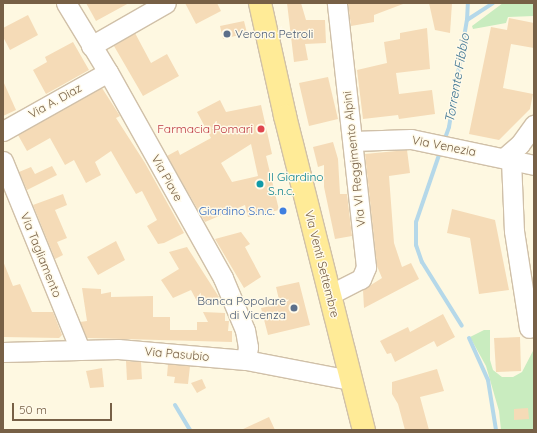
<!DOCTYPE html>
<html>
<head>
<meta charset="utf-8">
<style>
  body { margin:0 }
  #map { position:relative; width:537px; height:433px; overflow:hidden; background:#fef8e1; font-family:Quicksand,sans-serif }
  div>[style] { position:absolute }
  .green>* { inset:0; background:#c9ecbf }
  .stream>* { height:4px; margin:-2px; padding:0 2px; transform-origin:2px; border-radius:2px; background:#b5d8e9 }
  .building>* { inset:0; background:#f5dbb7 }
  .roads { filter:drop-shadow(1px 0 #d0c0a8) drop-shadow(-1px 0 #d0c0a8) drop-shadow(0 1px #d0c0a8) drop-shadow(0 -1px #d0c0a8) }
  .minor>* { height:19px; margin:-9.5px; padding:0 9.5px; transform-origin:9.5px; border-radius:9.5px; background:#fff }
  .major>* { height:22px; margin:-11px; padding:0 11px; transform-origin:11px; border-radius:11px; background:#ffeb97 }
  .dots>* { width:11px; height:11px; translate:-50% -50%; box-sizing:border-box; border:2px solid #fffae9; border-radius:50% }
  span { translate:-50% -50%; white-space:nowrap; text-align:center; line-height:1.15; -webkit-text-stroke:3px #fffae9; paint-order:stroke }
  .service-label { font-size:12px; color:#4e5e75 }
  .left { translate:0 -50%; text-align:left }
  .right { translate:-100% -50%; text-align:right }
  .street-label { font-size:12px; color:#776046 }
  .health-label { font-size:12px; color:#be3a42 }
  .culture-label { font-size:12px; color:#0d838f }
  .shop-label { font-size:12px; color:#366cbe }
  .water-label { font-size:13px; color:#417794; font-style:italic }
  .frame { position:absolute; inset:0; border:4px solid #776046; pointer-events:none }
  .scale { position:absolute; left:12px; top:403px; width:100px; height:18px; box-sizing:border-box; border:2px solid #776046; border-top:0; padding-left:5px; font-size:12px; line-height:14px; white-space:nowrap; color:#776046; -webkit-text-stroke:3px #fffae9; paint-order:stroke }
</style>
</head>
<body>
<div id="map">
  <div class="green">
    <div style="clip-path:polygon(503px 3px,534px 3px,534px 16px,508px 17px,506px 23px,473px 29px,472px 26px)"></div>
    <div style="clip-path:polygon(484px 330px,490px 330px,490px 360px,493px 370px,502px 377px,513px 377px,522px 372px,534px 349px,534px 430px,501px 430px,499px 411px,486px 366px,470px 337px)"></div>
  </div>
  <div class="stream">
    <div style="left:467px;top:20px;width:17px;rotate:-87deg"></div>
    <div style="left:444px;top:141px;width:15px;rotate:-70deg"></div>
    <div style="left:449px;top:127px;width:109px;rotate:-80.5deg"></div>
    <div style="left:467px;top:20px;width:31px;rotate:-33deg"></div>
    <div style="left:439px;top:155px;width:71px;rotate:108.9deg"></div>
    <div style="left:416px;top:222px;width:23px;rotate:90deg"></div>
    <div style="left:416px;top:245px;width:18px;rotate:71deg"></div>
    <div style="left:422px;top:262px;width:75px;rotate:58deg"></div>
    <div style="left:469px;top:338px;width:46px;rotate:65.7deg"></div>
    <div style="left:488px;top:380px;width:51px;rotate:80.9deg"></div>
    <div style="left:175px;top:405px;width:29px;rotate:59deg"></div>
  </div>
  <div class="building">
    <div style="clip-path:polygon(86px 3px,129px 3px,96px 21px)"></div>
    <div style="clip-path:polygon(185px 3px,217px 3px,221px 11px,196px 24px)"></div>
    <div style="clip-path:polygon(287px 3px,301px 3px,306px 20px,325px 20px,326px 43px,305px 44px,308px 60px,294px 62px)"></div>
    <div style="clip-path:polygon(348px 3px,403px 3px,403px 4px,374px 15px,374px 22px,351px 26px)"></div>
    <div style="clip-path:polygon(429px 3px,452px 3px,450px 33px,435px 30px)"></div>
    <div style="clip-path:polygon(28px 15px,38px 35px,10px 50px,3px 37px,3px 28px)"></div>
    <div style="clip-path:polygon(509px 18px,534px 23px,534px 48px,511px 44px,503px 88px,533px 94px,530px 109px,499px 140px,469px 134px,491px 27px,507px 30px)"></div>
    <div style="clip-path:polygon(244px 21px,247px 33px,223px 39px,220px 26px)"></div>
    <div style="clip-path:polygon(427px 28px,430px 69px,396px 73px,399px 94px,432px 90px,435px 114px,399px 119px,398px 115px,363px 119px,357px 70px,387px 63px,384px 42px,400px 39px,400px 33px)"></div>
    <div style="clip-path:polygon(135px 33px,151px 63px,167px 54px,179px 76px,143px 96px,114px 46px)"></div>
    <div style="clip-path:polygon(73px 42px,89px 70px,46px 94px,33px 70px,47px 62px,45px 57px)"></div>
    <div style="clip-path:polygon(328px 77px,338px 119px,309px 126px,299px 83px)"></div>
    <div style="clip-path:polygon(3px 81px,16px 110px,3px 116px)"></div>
    <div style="clip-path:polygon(102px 88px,120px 116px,116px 118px,145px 163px,184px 233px,164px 243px,158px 244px,147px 226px,157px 220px,142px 191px,136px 194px,111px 151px,95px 162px,101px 175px,86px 183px,74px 160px,65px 165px,50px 138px,27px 151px,18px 135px)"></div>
    <div style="clip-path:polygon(evenodd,220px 100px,226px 112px,261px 105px,272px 154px,266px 156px,279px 210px,248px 217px,245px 205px,205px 222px,167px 156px,178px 150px,180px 155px,211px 138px,197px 112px,220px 100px,251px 144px,258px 176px,232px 182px,221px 163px,251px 144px)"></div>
    <div style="clip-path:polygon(333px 142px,338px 159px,340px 194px,347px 194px,352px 236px,335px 239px,324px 187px,324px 165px,318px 167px,313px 147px)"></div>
    <div style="clip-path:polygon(407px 150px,410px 173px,389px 176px,394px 243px,402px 267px,411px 263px,419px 279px,364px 308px,363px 290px,382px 278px,377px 266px,365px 154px)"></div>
    <div style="clip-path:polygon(52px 166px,57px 175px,27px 190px,19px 172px,31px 167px,35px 174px)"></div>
    <div style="clip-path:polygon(63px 194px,67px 205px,55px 210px,67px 238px,57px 242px,63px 255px,55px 259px,33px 205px)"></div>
    <div style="clip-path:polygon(452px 209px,495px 220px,509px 290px,479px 294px,470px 238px,447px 233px)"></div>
    <div style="clip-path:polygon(241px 232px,250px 244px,245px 247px,261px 277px,244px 288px,215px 239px)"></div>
    <div style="clip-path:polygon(116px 241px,125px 260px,98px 275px,87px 257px)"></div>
    <div style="clip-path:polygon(187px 247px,219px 297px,200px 307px,191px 290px,173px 298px,161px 280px,179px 269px,169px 252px)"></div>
    <div style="clip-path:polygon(3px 261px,13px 286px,20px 284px,32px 312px,53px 312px,62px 335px,59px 338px,3px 337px)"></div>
    <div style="clip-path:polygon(299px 282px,310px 325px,268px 335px,261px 308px,280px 304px,276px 287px)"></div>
    <div style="clip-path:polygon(82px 288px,101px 289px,101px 294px,111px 292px,111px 297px,153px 296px,153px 317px,170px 317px,170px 330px,197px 330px,197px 322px,208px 322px,203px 312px,225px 313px,225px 321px,229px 321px,228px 331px,232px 331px,232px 342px,87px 338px,80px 322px,87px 321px)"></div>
    <div style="clip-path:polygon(443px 314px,455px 337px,437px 347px,434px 341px,395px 362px,391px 353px,387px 354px,380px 341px,408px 327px,410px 332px)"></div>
    <div style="clip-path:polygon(520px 337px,521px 371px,496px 372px,494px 338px)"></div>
    <div style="clip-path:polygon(126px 361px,141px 362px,142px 379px,127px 380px)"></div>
    <div style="clip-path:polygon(168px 364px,190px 366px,188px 384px,174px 383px,175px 377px,167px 376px)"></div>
    <div style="clip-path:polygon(102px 368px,104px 387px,90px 388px,86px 371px)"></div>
    <div style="clip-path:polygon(437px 369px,444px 391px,420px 397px,429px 430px,405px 430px,398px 404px,392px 394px,392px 382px)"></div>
    <div style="clip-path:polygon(202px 379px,206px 388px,197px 393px,191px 383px)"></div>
    <div style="clip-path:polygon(528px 408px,529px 419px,514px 420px,514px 409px)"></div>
    <div style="clip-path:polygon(269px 417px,275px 430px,241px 430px)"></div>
  </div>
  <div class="roads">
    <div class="minor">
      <div style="left:66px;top:3px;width:81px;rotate:58.7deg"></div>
      <div style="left:108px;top:72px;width:236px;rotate:60.8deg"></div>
      <div style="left:223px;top:278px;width:56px;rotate:67.1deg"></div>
      <div style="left:245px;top:330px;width:17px;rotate:80deg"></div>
      <div style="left:248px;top:347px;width:13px;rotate:99deg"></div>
      <div style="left:91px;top:46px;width:86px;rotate:-29.8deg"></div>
      <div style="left:3px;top:131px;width:120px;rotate:-29.3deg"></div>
      <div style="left:353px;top:141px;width:58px;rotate:-2deg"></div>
      <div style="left:411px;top:139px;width:126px;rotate:11.9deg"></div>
      <div style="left:504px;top:158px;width:21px;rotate:-41deg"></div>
      <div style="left:520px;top:144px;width:24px;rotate:-54deg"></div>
      <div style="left:511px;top:160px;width:71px;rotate:87.6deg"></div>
      <div style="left:514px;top:231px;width:98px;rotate:81.2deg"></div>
      <div style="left:3px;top:161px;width:204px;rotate:67.8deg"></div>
      <div style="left:329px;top:295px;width:36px;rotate:-27deg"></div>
      <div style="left:361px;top:279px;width:13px;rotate:-67deg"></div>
      <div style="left:366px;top:267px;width:266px;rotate:-96.3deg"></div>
      <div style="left:3px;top:352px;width:115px;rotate:-1.5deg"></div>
      <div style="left:118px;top:349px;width:128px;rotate:4.9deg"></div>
      <div style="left:246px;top:360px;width:106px;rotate:10.9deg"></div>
    </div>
    <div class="major">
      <div style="left:260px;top:3px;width:116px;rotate:77.5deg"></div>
      <div style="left:285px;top:116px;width:324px;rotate:75.9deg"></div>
    </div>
  </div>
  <div class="dots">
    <div style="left:227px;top:34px;background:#5c6f8a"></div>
    <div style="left:261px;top:129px;background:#e0444e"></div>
    <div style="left:260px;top:184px;background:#0f9aa8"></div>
    <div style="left:283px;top:211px;background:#3f7fe0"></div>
    <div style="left:294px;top:308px;background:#5c6f8a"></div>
  </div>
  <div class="service-label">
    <span class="left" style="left:235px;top:34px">Verona Petroli</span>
    <span class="right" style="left:286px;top:308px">Banca Popolare<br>di Vicenza</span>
  </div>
  <div class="street-label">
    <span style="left:55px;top:101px;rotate:-29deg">Via A. Diaz</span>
    <span style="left:444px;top:146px;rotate:11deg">Via Venezia</span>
    <span style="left:354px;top:159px;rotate:-96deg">Via VI Reggimento Alpini</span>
    <span style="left:167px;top:178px;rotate:61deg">Via Piave</span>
    <span style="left:41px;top:255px;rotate:68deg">Via Tagliamento</span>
    <span style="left:322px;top:264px;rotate:76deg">Via Venti Settembre</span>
    <span style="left:177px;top:354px;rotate:5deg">Via Pasubio</span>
  </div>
  <div class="health-label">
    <span class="right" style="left:253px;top:129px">Farmacia Pomari</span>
  </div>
  <div class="culture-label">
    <span class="left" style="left:268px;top:184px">Il Giardino<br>S.n.c.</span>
  </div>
  <div class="shop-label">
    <span class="right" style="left:275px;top:211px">Giardino S.n.c.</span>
  </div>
  <div class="water-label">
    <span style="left:457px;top:78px;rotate:-80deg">Torrente Fibbio</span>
  </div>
  <div class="frame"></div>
  <div class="scale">50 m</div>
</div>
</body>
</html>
